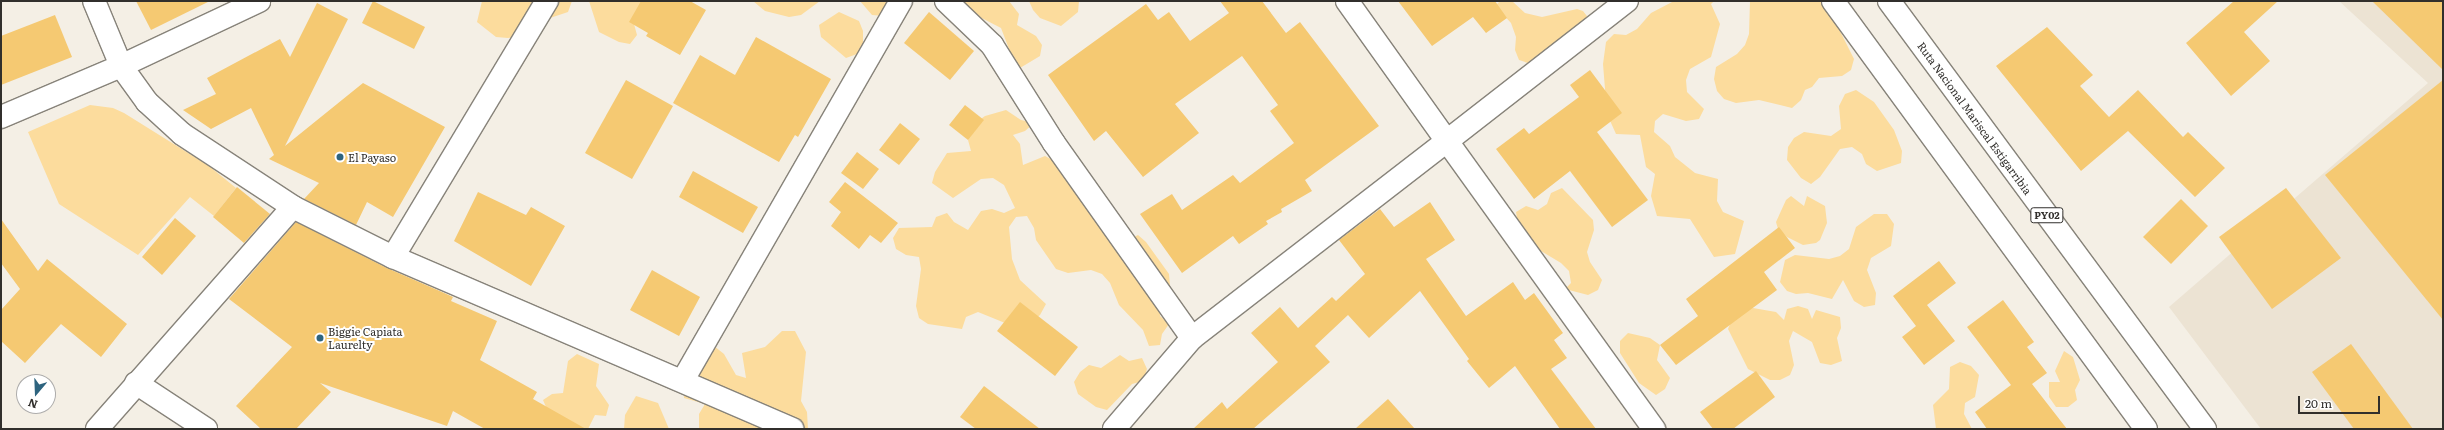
<!DOCTYPE html>
<html>
<head>
<meta charset="utf-8">
<style>
  body { margin:0 }
  #map { position:relative; width:2444px; height:430px; overflow:hidden; background:#f4efe5; font-family:Literata,serif }
  div>[style] { position:absolute }
  .built>* { inset:0; background:#ece3d3 }
  .green>* { inset:0; background:#fcdc9d }
  .building>* { inset:0; background:#f5c972 }
  .roads { filter:drop-shadow(1px 0 #87837a) drop-shadow(-1px 0 #87837a) drop-shadow(0 1px #87837a) drop-shadow(0 -1px #87837a) }
  .minor>* { height:22px; margin:-11px; padding:0 11px; transform-origin:11px; border-radius:11px; background:#fff }
  .tertiary>* { height:22px; margin:-11px; padding:0 11px; transform-origin:11px; border-radius:11px; background:#fff }
  .trunk>* { height:22px; margin:-11px; padding:0 11px; transform-origin:11px; border-radius:11px; background:#fff }
  .dots>* { width:11px; height:11px; translate:-50% -50%; box-sizing:border-box; border:2px solid #fff; border-radius:50% }
  span { translate:-50% -50%; white-space:nowrap; text-align:center; line-height:1.15; -webkit-text-stroke:4px #fff; paint-order:stroke }
  .shield-label span { padding:1px 3px; background:#fff; border:1px solid; border-radius:3px; -webkit-text-stroke-width:0 }
  .shield-label { font-size:10px; color:#312f2c; font-weight:700 }
  .street-label { font-size:11px; color:#312f2c }
  .poi-label { font-size:11px; color:#312f2c }
  .left { translate:0 -50%; text-align:left }
  .frame { position:absolute; inset:0; border:2px solid #312f2c; pointer-events:none }
  .north { position:absolute; left:16px; top:374px; width:40px; height:40px; box-sizing:border-box; background:#fff; border:1px solid #adacab; border-radius:50%; rotate:199deg; font-size:11px; font-weight:700; line-height:16px; text-align:center; color:#312f2c }
  .north::after { content:''; display:block; margin:auto; width:14px; height:18px; background:#2e647f; clip-path:polygon(50% 0,100% 100%,50% 72%,0 100%) }
  .scale { position:absolute; left:2298px; top:396px; width:82px; height:18px; box-sizing:border-box; border:2px solid #312f2c; border-top:0; padding-left:5px; font-size:12px; line-height:14px; white-space:nowrap; color:#312f2c; -webkit-text-stroke:3px #fff; paint-order:stroke }
</style>
</head>
<body>
<div id="map">
  <div class="built">
    <div style="clip-path:polygon(2339px 1px,2443px 1px,2443px 429px,2261px 429px,2169px 307px,2428px 83px)"></div>
  </div>
  <div class="green">
    <div style="clip-path:polygon(482px 1px,572px 1px,568px 12px,547px 19px,520px 36px,508px 38px,496px 37px,477px 22px)"></div>
    <div style="clip-path:polygon(589px 1px,647px 1px,634px 24px,637px 35px,630px 44px,619px 42px,599px 32px)"></div>
    <div style="clip-path:polygon(753px 1px,820px 1px,801px 15px,789px 17px,765px 11px)"></div>
    <div style="clip-path:polygon(860px 1px,899px 1px,884px 16px,872px 15px)"></div>
    <div style="clip-path:polygon(963px 1px,1009px 1px,1019px 14px,1017px 25px,1036px 36px,1042px 45px,1040px 56px,1020px 68px,1014px 62px,1001px 28px,970px 12px)"></div>
    <div style="clip-path:polygon(1029px 1px,1079px 1px,1078px 12px,1061px 26px,1040px 18px,1033px 10px)"></div>
    <div style="clip-path:polygon(1500px 1px,1512px 1px,1525px 13px,1542px 17px,1577px 9px,1583px 11px,1590px 20px,1543px 68px,1519px 60px,1515px 50px,1516px 37px,1511px 23px,1499px 10px,1497px 4px)"></div>
    <div style="clip-path:polygon(1674px 1px,1714px 1px,1711px 4px,1720px 24px,1711px 57px,1690px 69px,1686px 80px,1687px 92px,1704px 109px,1699px 119px,1686px 121px,1663px 114px,1655px 121px,1654px 132px,1670px 146px,1675px 157px,1695px 173px,1718px 179px,1717px 201px,1723px 212px,1744px 221px,1735px 254px,1714px 257px,1690px 219px,1657px 216px,1651px 196px,1655px 174px,1646px 167px,1640px 135px,1616px 134px,1607px 114px,1603px 64px,1606px 42px,1614px 34px,1626px 35px,1637px 29px,1651px 13px)"></div>
    <div style="clip-path:polygon(1750px 1px,1832px 1px,1832px 15px,1854px 59px,1851px 70px,1842px 76px,1819px 78px,1812px 87px,1805px 90px,1801px 100px,1792px 108px,1759px 100px,1736px 103px,1724px 99px,1717px 91px,1714px 79px,1716px 67px,1737px 54px,1745px 45px,1749px 34px)"></div>
    <div style="clip-path:polygon(839px 12px,859px 21px,863px 31px,863px 43px,857px 54px,846px 58px,821px 37px,819px 25px)"></div>
    <div style="clip-path:polygon(1856px 90px,1874px 102px,1894px 130px,1902px 151px,1901px 163px,1877px 171px,1866px 164px,1862px 154px,1852px 147px,1840px 149px,1820px 177px,1811px 184px,1801px 178px,1787px 160px,1788px 147px,1794px 138px,1804px 132px,1831px 136px,1841px 129px,1839px 106px,1845px 94px)"></div>
    <div style="clip-path:polygon(90px 105px,113px 108px,124px 113px,209px 166px,236px 188px,214px 216px,190px 197px,138px 255px,59px 204px,28px 132px)"></div>
    <div style="clip-path:polygon(1006px 110px,1021px 120px,1034px 123px,1025px 131px,1013px 135px,1020px 144px,1023px 165px,1045px 156px,1064px 166px,1105px 235px,1128px 240px,1138px 235px,1146px 242px,1169px 274px,1170px 286px,1160px 305px,1160px 316px,1169px 324px,1162px 334px,1160px 345px,1149px 346px,1143px 330px,1119px 305px,1110px 283px,1102px 274px,1091px 270px,1068px 273px,1056px 269px,1036px 240px,1034px 228px,1027px 216px,1016px 217px,1009px 227px,1012px 259px,1020px 280px,1046px 304px,1040px 315px,1022px 330px,978px 312px,966px 317px,962px 329px,928px 324px,919px 318px,916px 306px,921px 269px,919px 257px,906px 255px,896px 249px,893px 238px,899px 228px,932px 227px,936px 217px,947px 213px,954px 222px,968px 230px,981px 211px,992px 209px,1004px 213px,1015px 208px,1004px 185px,993px 178px,981px 179px,953px 198px,932px 183px,935px 172px,947px 153px,971px 151px,968px 140px,975px 123px,985px 116px)"></div>
    <div style="clip-path:polygon(1562px 188px,1593px 220px,1594px 230px,1587px 252px,1590px 262px,1602px 280px,1598px 290px,1588px 295px,1565px 289px,1571px 283px,1569px 271px,1561px 263px,1541px 251px,1524px 235px,1518px 224px,1516px 212px,1526px 206px,1538px 210px,1547px 204px,1551px 193px)"></div>
    <div style="clip-path:polygon(1791px 196px,1804px 206px,1807px 196px,1825px 206px,1827px 223px,1820px 240px,1816px 243px,1803px 245px,1787px 237px,1778px 229px,1776px 222px,1786px 200px)"></div>
    <div style="clip-path:polygon(1874px 214px,1887px 214px,1894px 224px,1891px 246px,1871px 258px,1867px 270px,1876px 293px,1875px 305px,1864px 307px,1854px 301px,1843px 280px,1832px 299px,1808px 293px,1796px 294px,1787px 291px,1780px 282px,1785px 260px,1795px 255px,1829px 259px,1840px 256px,1849px 249px,1856px 227px)"></div>
    <div style="clip-path:polygon(1798px 306px,1808px 309px,1812px 319px,1816px 310px,1840px 317px,1841px 328px,1837px 338px,1842px 361px,1831px 365px,1820px 363px,1812px 342px,1793px 331px,1789px 341px,1794px 365px,1790px 375px,1780px 380px,1770px 380px,1748px 369px,1728px 329px,1732px 319px,1741px 311px,1753px 308px,1776px 312px,1784px 320px,1787px 309px)"></div>
    <div style="clip-path:polygon(782px 331px,795px 331px,806px 352px,801px 401px,807px 412px,808px 429px,699px 429px,699px 414px,705px 404px,684px 398px,683px 368px,714px 346px,724px 354px,736px 375px,746px 378px,742px 353px,765px 347px)"></div>
    <div style="clip-path:polygon(1628px 333px,1650px 338px,1660px 345px,1657px 360px,1670px 378px,1665px 389px,1656px 395px,1639px 383px,1620px 353px,1620px 341px)"></div>
    <div style="clip-path:polygon(2064px 351px,2073px 357px,2080px 380px,2075px 390px,2077px 400px,2068px 407px,2056px 407px,2049px 397px,2049px 382px,2060px 382px,2055px 371px)"></div>
    <div style="clip-path:polygon(577px 354px,599px 364px,596px 386px,609px 405px,606px 416px,595px 415px,588px 429px,548px 429px,552px 421px,543px 400px,552px 394px,563px 393px,568px 361px)"></div>
    <div style="clip-path:polygon(1120px 355px,1129px 361px,1142px 358px,1147px 369px,1143px 381px,1132px 384px,1107px 410px,1096px 407px,1078px 394px,1074px 382px,1080px 372px,1089px 365px,1101px 368px)"></div>
    <div style="clip-path:polygon(1960px 362px,1971px 366px,1979px 375px,1975px 397px,1965px 403px,1964px 414px,1972px 429px,1936px 429px,1933px 405px,1949px 389px,1950px 367px)"></div>
    <div style="clip-path:polygon(636px 396px,658px 403px,669px 429px,624px 429px,625px 415px)"></div>
  </div>
  <div class="building">
    <div style="clip-path:polygon(136px 1px,210px 1px,151px 30px)"></div>
    <div style="clip-path:polygon(373px 1px,425px 27px,414px 49px,362px 23px)"></div>
    <div style="clip-path:polygon(641px 1px,690px 1px,706px 10px,680px 55px,646px 36px,648px 33px,629px 22px)"></div>
    <div style="clip-path:polygon(1220px 1px,1262px 1px,1286px 33px,1300px 22px,1379px 126px,1305px 180px,1312px 191px,1281px 209px,1282px 212px,1266px 221px,1268px 224px,1239px 244px,1233px 236px,1182px 273px,1140px 214px,1172px 194px,1182px 210px,1233px 175px,1240px 183px,1294px 143px,1270px 111px,1278px 105px,1242px 56px,1175px 104px,1199px 133px,1143px 177px,1106px 131px,1094px 141px,1048px 75px,1146px 4px,1158px 20px,1169px 12px,1190px 41px,1229px 13px)"></div>
    <div style="clip-path:polygon(1398px 1px,1495px 1px,1507px 18px,1486px 33px,1473px 17px,1432px 46px)"></div>
    <div style="clip-path:polygon(2234px 1px,2278px 1px,2244px 32px,2270px 61px,2231px 96px,2186px 43px)"></div>
    <div style="clip-path:polygon(2372px 1px,2443px 1px,2443px 70px)"></div>
    <div style="clip-path:polygon(317px 3px,348px 19px,285px 146px,363px 83px,445px 127px,393px 217px,367px 202px,356px 225px,304px 199px,319px 183px,269px 159px,274px 155px,251px 108px,211px 129px,183px 110px,216px 94px,207px 78px,280px 39px,290px 57px)"></div>
    <div style="clip-path:polygon(929px 12px,974px 51px,950px 80px,904px 43px)"></div>
    <div style="clip-path:polygon(55px 15px,72px 57px,1px 85px,1px 36px)"></div>
    <div style="clip-path:polygon(2047px 27px,2093px 75px,2080px 86px,2109px 117px,2138px 90px,2183px 137px,2188px 132px,2225px 168px,2195px 197px,2128px 131px,2081px 171px,1996px 66px)"></div>
    <div style="clip-path:polygon(756px 37px,831px 79px,798px 137px,795px 135px,779px 162px,673px 103px,700px 55px,735px 75px)"></div>
    <div style="clip-path:polygon(1590px 70px,1622px 113px,1597px 132px,1648px 200px,1612px 227px,1570px 171px,1534px 199px,1496px 149px,1524px 128px,1529px 134px,1579px 97px,1570px 85px)"></div>
    <div style="clip-path:polygon(626px 80px,673px 106px,632px 179px,585px 153px)"></div>
    <div style="clip-path:polygon(2443px 80px,2443px 320px,2325px 175px)"></div>
    <div style="clip-path:polygon(965px 105px,984px 120px,968px 140px,949px 125px)"></div>
    <div style="clip-path:polygon(900px 123px,920px 139px,899px 165px,879px 150px)"></div>
    <div style="clip-path:polygon(857px 152px,879px 169px,863px 189px,841px 173px)"></div>
    <div style="clip-path:polygon(693px 171px,758px 207px,743px 233px,679px 197px)"></div>
    <div style="clip-path:polygon(845px 182px,898px 223px,881px 243px,870px 235px,859px 249px,831px 226px,841px 212px,829px 202px)"></div>
    <div style="clip-path:polygon(237px 187px,270px 214px,244px 243px,213px 217px)"></div>
    <div style="clip-path:polygon(2286px 188px,2341px 258px,2272px 309px,2219px 237px)"></div>
    <div style="clip-path:polygon(478px 192px,526px 215px,531px 207px,565px 226px,531px 286px,454px 241px)"></div>
    <div style="clip-path:polygon(2181px 199px,2208px 226px,2171px 264px,2143px 237px)"></div>
    <div style="clip-path:polygon(1430px 202px,1455px 240px,1426px 259px,1466px 316px,1513px 282px,1525px 300px,1534px 293px,1563px 333px,1554px 340px,1567px 358px,1551px 369px,1596px 429px,1560px 429px,1515px 366px,1489px 388px,1467px 361px,1469px 359px,1420px 291px,1369px 338px,1348px 315px,1315px 346px,1330px 362px,1253px 429px,1193px 429px,1222px 402px,1227px 409px,1278px 362px,1251px 333px,1280px 307px,1298px 328px,1332px 297px,1336px 301px,1365px 274px,1339px 240px,1380px 209px,1394px 227px)"></div>
    <div style="clip-path:polygon(175px 218px,196px 236px,162px 275px,142px 257px)"></div>
    <div style="clip-path:polygon(1px 219px,38px 271px,47px 259px,127px 324px,101px 357px,61px 324px,25px 363px,1px 341px,1px 310px,20px 289px,1px 263px)"></div>
    <div style="clip-path:polygon(296px 222px,387px 268px,442px 292px,453px 297px,451px 301px,497px 321px,480px 360px,537px 392px,533px 399px,586px 429px,485px 429px,453px 411px,447px 426px,320px 383px,331px 392px,296px 429px,261px 429px,236px 406px,292px 347px,229px 299px)"></div>
    <div style="clip-path:polygon(1779px 227px,1795px 248px,1764px 272px,1777px 290px,1676px 365px,1660px 345px,1698px 316px,1686px 299px)"></div>
    <div style="clip-path:polygon(1939px 261px,1956px 283px,1927px 305px,1955px 341px,1924px 365px,1902px 337px,1916px 326px,1893px 296px)"></div>
    <div style="clip-path:polygon(652px 270px,700px 297px,679px 336px,630px 310px)"></div>
    <div style="clip-path:polygon(2003px 300px,2034px 342px,2027px 347px,2047px 373px,2032px 384px,2067px 429px,1987px 429px,1975px 412px,2011px 385px,1967px 327px)"></div>
    <div style="clip-path:polygon(1020px 302px,1078px 347px,1055px 376px,997px 331px)"></div>
    <div style="clip-path:polygon(2351px 344px,2413px 429px,2354px 429px,2312px 372px)"></div>
    <div style="clip-path:polygon(1756px 371px,1775px 397px,1733px 429px,1713px 429px,1700px 412px)"></div>
    <div style="clip-path:polygon(984px 386px,1040px 429px,976px 429px,960px 417px)"></div>
    <div style="clip-path:polygon(1388px 399px,1415px 429px,1355px 429px)"></div>
  </div>
  <div class="roads">
    <div class="minor">
      <div style="left:946px;top:1px;width:64px;rotate:43.7deg"></div>
      <div style="left:992px;top:45px;width:116px;rotate:57.7deg"></div>
      <div style="left:1054px;top:143px;width:239px;rotate:54.7deg"></div>
      <div style="left:1347px;top:1px;width:172px;rotate:54.5deg"></div>
      <div style="left:1447px;top:141px;width:228px;rotate:-37.9deg"></div>
      <div style="left:121px;top:66px;width:153px;rotate:-25.2deg"></div>
      <div style="left:393px;top:257px;width:299px;rotate:-59deg"></div>
      <div style="left:683px;top:380px;width:437px;rotate:-60.1deg"></div>
      <div style="left:136px;top:383px;width:84px;rotate:33.3deg"></div>
      <div style="left:97px;top:429px;width:296px;rotate:-48.6deg"></div>
    </div>
    <div class="tertiary">
      <div style="left:94px;top:1px;width:70px;rotate:67.4deg"></div>
      <div style="left:121px;top:66px;width:44px;rotate:54.2deg"></div>
      <div style="left:147px;top:102px;width:47px;rotate:42.4deg"></div>
      <div style="left:182px;top:134px;width:133px;rotate:33.3deg"></div>
      <div style="left:293px;top:207px;width:112px;rotate:26.6deg"></div>
      <div style="left:393px;top:257px;width:435px;rotate:23.3deg"></div>
      <div style="left:1px;top:117px;width:130px;rotate:-23deg"></div>
      <div style="left:1114px;top:429px;width:120px;rotate:-49.4deg"></div>
      <div style="left:1192px;top:338px;width:322px;rotate:-37.7deg"></div>
      <div style="left:1447px;top:141px;width:355px;rotate:54.3deg"></div>
    </div>
    <div class="trunk">
      <div style="left:1833px;top:1px;width:530px;rotate:53.82deg"></div>
      <div style="left:1889px;top:1px;width:532px;rotate:53.56deg"></div>
    </div>
  </div>
  <div class="dots">
    <div style="left:340px;top:157px;background:#2e647f"></div>
    <div style="left:320px;top:338px;background:#2e647f"></div>
  </div>
  <div class="shield-label">
    <span style="left:2047px;top:215px">PY02</span>
  </div>
  <div class="street-label">
    <span style="left:1975px;top:118px;rotate:54deg">Ruta Nacional Mariscal Estigarribia</span>
  </div>
  <div class="poi-label">
    <span class="left" style="left:348px;top:157px">El Payaso</span>
    <span class="left" style="left:328px;top:338px">Biggie Capiata<br>Laurelty</span>
  </div>
  <div class="frame"></div>
  <div class="north">N</div>
  <div class="scale">20 m</div>
</div>
</body>
</html>
